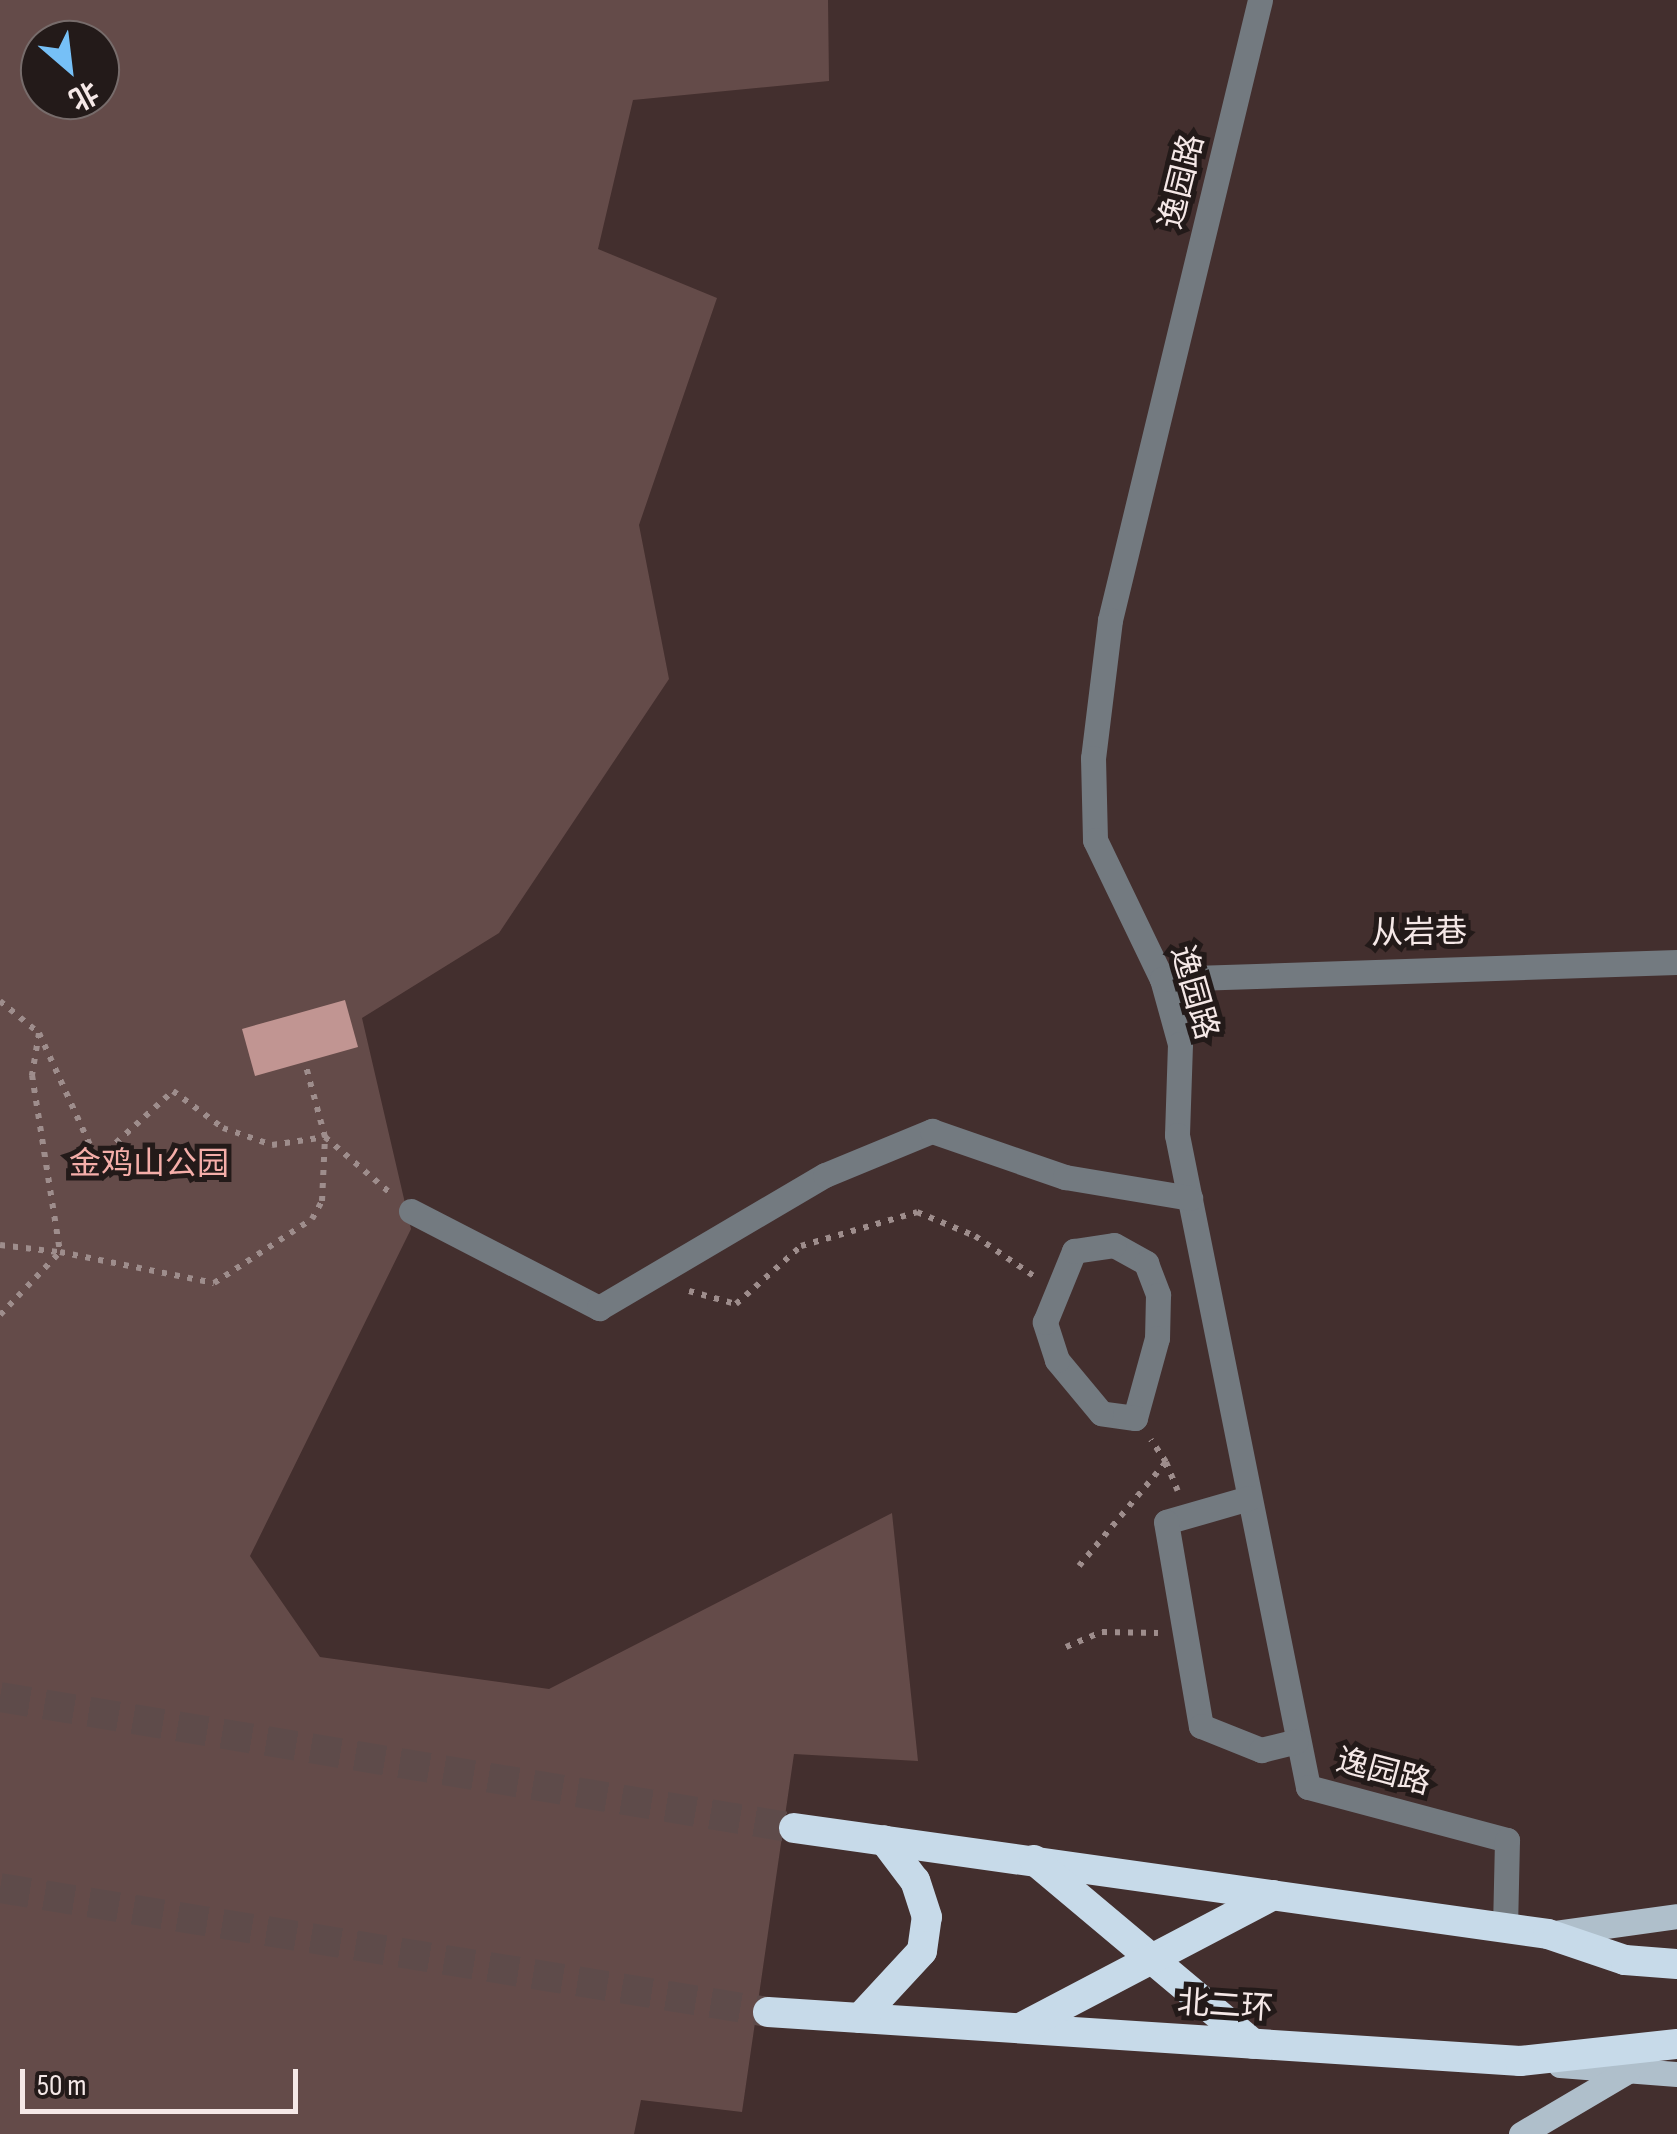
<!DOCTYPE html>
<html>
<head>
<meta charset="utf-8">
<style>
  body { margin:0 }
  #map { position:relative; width:1677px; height:2134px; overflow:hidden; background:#432f2e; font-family:"Sofia Sans Condensed","Noto Sans SC",sans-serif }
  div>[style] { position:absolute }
  .green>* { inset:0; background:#644b49 }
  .building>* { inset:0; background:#c19592 }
  .highway-tunnel>* { height:30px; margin-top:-15px; transform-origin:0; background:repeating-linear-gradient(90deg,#5e4b4a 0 30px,transparent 0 45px) }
  .path>* { height:6px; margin-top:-3px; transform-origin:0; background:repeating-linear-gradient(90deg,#9e8d8c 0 5px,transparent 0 13px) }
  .minor>* { height:25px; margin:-12.5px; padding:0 12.5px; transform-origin:12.5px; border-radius:12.5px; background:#737a80 }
  .major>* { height:25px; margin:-12.5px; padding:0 12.5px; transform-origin:12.5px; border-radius:12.5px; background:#afbfcb }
  .highway>* { height:30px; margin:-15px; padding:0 15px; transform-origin:15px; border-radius:15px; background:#c7dae9 }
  span { translate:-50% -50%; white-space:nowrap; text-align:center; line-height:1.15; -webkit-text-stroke:10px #231a19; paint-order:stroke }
  .street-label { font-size:32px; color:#f5e8e7 }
  .park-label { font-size:32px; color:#f5aea9 }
  .north { position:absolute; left:20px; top:20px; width:100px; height:100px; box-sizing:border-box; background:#231a19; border:2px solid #776c6b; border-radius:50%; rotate:152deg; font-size:28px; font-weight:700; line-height:40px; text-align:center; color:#f5e8e7 }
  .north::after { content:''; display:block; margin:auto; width:35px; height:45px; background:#76c0f7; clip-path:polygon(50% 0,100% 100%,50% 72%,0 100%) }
  .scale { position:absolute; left:20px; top:2069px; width:278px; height:45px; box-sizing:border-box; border:5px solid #f5e8e7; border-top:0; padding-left:12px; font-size:30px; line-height:35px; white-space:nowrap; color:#f5e8e7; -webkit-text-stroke:8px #231a19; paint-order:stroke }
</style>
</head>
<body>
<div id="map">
  <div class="green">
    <div style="clip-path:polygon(evenodd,0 0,828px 0,829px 81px,633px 100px,598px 249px,717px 298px,639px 525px,669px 679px,499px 933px,362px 1018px,411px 1229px,250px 1556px,320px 1657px,549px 1689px,892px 1513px,918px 1761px,794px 1754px,742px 2112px,641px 2100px,634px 2134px,0 2134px,0 0,40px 40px,100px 40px,100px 100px,40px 100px,40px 40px)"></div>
  </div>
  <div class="building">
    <div style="clip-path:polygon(345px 1000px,358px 1047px,255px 1076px,242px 1029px)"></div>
  </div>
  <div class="highway-tunnel">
    <div style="left:0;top:1697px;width:805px;rotate:9.37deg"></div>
    <div style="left:0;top:1888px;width:778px;rotate:9.17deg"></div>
  </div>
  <div class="path">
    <div style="left:0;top:1001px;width:50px;rotate:39.4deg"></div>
    <div style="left:39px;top:1033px;width:140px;rotate:65.5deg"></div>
    <div style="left:97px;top:1160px;width:103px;rotate:-42.2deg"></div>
    <div style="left:173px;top:1091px;width:62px;rotate:36.5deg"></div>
    <div style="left:223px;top:1128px;width:52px;rotate:19.1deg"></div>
    <div style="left:272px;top:1145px;width:54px;rotate:-8.6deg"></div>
    <div style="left:325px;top:1137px;width:86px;rotate:40.7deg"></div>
    <div style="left:39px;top:1033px;width:43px;rotate:99.5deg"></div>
    <div style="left:32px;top:1075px;width:179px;rotate:81deg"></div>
    <div style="left:60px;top:1252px;width:157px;rotate:11.4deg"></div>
    <div style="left:214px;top:1283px;width:117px;rotate:-33.1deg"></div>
    <div style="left:312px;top:1219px;width:21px;rotate:-61deg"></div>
    <div style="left:322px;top:1201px;width:64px;rotate:-87.3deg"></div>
    <div style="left:325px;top:1137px;width:77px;rotate:-105.1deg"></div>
    <div style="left:0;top:1245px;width:58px;rotate:6.9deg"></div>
    <div style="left:689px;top:1291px;width:49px;rotate:15.5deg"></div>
    <div style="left:736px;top:1304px;width:87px;rotate:-41.7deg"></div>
    <div style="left:801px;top:1246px;width:121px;rotate:-16.3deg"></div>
    <div style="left:917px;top:1212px;width:63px;rotate:22.5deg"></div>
    <div style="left:975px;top:1236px;width:73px;rotate:34.3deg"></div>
    <div style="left:0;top:1315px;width:87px;rotate:-46.4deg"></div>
    <div style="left:1166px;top:1462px;width:31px;rotate:68deg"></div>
    <div style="left:1079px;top:1566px;width:136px;rotate:-50.1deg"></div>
    <div style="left:1166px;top:1462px;width:27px;rotate:-124deg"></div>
    <div style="left:1066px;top:1647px;width:39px;rotate:-23deg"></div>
    <div style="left:1102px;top:1632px;width:56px;rotate:1deg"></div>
  </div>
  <div class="minor">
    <div style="left:1260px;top:0;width:638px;rotate:103.6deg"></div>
    <div style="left:1110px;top:620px;width:139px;rotate:97deg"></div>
    <div style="left:1093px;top:758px;width:82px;rotate:88.6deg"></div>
    <div style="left:1095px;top:840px;width:154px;rotate:64.3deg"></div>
    <div style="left:1162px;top:979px;width:67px;rotate:74.5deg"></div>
    <div style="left:1180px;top:1044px;width:91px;rotate:91.9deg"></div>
    <div style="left:1177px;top:1135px;width:665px;rotate:78.64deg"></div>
    <div style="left:1308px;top:1787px;width:206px;rotate:14.9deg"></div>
    <div style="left:1507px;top:1840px;width:88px;rotate:91.3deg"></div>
    <div style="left:1162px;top:979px;width:515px;rotate:-1.89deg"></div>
    <div style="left:411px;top:1211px;width:212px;rotate:27.3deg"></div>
    <div style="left:599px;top:1308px;width:262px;rotate:-30.5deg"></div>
    <div style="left:825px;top:1175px;width:116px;rotate:-22.4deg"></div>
    <div style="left:932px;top:1131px;width:141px;rotate:19.1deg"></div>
    <div style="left:1065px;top:1177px;width:127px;rotate:9.5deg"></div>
    <div style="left:1114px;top:1245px;width:37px;rotate:29deg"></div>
    <div style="left:1146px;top:1263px;width:34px;rotate:69deg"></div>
    <div style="left:1158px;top:1295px;width:43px;rotate:91.3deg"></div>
    <div style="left:1157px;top:1338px;width:83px;rotate:105.4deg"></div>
    <div style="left:1135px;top:1418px;width:34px;rotate:-172deg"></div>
    <div style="left:1101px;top:1413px;width:69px;rotate:-129.7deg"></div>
    <div style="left:1057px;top:1360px;width:40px;rotate:-108deg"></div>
    <div style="left:1045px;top:1322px;width:77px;rotate:-67.8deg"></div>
    <div style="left:1074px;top:1251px;width:40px;rotate:-8.5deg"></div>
    <div style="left:1249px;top:1498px;width:86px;rotate:163.9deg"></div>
    <div style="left:1166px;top:1522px;width:207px;rotate:80.3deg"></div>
    <div style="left:1201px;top:1726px;width:65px;rotate:21.8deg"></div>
    <div style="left:1261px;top:1750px;width:36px;rotate:-14deg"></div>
  </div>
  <div class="major">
    <div style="left:1548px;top:1934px;width:130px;rotate:-7.9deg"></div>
    <div style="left:1560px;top:2065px;width:117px;rotate:4.4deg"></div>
    <div style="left:1521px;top:2134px;width:124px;rotate:-30.5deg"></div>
  </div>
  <div class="highway">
    <div style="left:794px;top:1828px;width:761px;rotate:8deg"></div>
    <div style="left:1548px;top:1934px;width:81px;rotate:18.7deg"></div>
    <div style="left:1625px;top:1960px;width:52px;rotate:4.4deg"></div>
    <div style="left:1034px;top:1860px;width:286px;rotate:40deg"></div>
    <div style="left:768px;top:2012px;width:754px;rotate:3.73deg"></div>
    <div style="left:1520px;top:2061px;width:158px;rotate:-6.2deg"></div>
    <div style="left:860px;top:2018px;width:91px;rotate:-47.2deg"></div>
    <div style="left:922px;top:1951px;width:34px;rotate:-82deg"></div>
    <div style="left:927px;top:1917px;width:38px;rotate:-108deg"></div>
    <div style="left:915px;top:1881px;width:51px;rotate:-127.1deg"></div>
    <div style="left:1022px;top:2027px;width:284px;rotate:-27.7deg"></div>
  </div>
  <div class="street-label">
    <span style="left:1183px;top:182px;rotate:-76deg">逸园路</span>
    <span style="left:1419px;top:934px;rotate:-1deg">从岩巷</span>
    <span style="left:1193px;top:993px;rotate:74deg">逸园路</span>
    <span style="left:1383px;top:1773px;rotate:15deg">逸园路</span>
    <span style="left:1225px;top:2007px;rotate:4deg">北二环</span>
  </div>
  <div class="park-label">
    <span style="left:149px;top:1165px">金鸡山公园</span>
  </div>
  <div class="north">北</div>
  <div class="scale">50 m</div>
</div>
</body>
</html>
